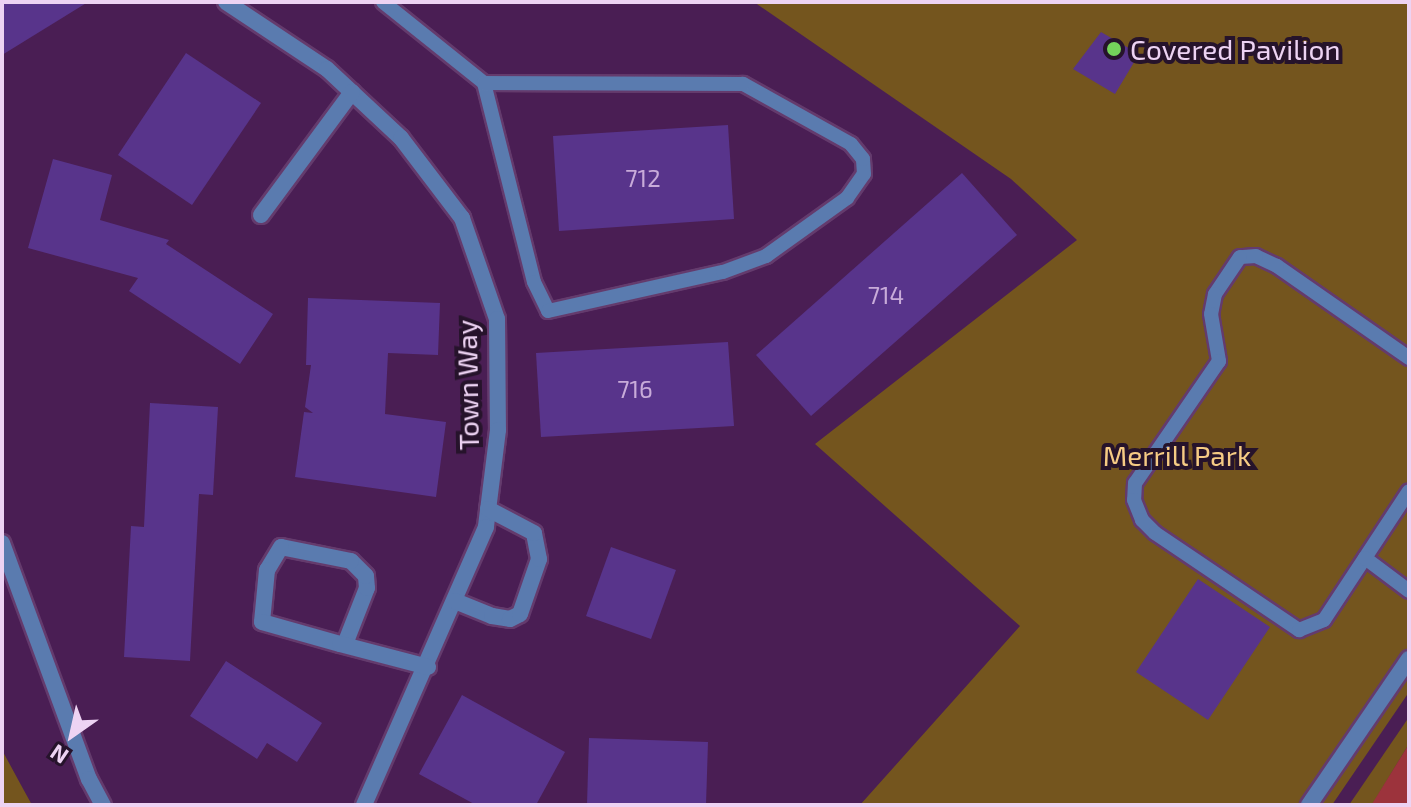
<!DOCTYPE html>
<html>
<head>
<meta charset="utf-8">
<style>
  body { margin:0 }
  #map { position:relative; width:1411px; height:807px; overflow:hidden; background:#4a1e54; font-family:"Exo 2",sans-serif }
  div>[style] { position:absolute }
  .green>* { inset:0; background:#74551e }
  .water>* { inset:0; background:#9c333c }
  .building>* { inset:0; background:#58348b }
  .roads { filter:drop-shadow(2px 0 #643b6d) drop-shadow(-2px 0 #643b6d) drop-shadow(0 2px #643b6d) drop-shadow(0 -2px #643b6d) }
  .service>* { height:14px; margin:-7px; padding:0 7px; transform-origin:7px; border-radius:7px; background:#5a7baf }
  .minor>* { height:16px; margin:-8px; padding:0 8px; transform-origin:8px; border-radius:8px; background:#5a7baf }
  .tertiary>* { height:16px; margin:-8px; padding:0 8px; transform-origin:8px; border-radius:8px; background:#5a7baf }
  .dots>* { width:22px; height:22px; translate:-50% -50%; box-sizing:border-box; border:4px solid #26132b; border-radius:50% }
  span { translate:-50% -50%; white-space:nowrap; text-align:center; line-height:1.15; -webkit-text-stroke:8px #26132b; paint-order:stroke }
  .number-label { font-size:24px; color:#c8abd9 }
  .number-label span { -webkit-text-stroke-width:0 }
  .poi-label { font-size:28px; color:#edd3f3 }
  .left { translate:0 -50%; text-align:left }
  .street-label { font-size:28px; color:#edd3f3 }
  .park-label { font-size:28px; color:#f6cb84 }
  .frame { position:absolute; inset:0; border:4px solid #edd3f3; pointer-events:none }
  .north { position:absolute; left:32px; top:695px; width:80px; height:80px; -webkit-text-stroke:6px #26132b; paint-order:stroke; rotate:214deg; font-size:22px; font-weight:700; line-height:32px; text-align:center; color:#edd3f3 }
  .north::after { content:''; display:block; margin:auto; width:28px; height:36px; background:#edd3f3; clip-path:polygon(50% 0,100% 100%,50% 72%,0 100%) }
</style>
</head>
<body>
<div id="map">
  <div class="green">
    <div style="clip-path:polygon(754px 2px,1409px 2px,1409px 692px,1332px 805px,860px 805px,1020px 626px,815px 444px,1077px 240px,1011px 179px)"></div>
    <div style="clip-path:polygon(1409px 717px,1409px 744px,1372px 805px,1349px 805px)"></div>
    <div style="clip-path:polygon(2px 750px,21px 785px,32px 805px,2px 805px)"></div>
  </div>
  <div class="water">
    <div style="clip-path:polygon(1409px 744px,1409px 805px,1372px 805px,1372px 804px)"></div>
  </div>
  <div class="building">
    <div style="clip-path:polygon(2px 2px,88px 2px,2px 55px)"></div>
    <div style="clip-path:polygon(1101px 32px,1139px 54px,1115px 94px,1073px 69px)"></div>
    <div style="clip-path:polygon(186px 53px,261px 103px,192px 205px,118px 155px)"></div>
    <div style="clip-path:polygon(728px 125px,734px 219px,559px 231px,553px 136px)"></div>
    <div style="clip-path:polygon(53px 159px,112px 175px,100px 220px,169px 240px,166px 244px,273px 314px,240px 364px,129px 291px,138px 278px,28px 248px)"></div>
    <div style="clip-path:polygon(962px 173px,1017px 235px,811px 416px,756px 355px)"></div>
    <div style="clip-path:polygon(308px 298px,440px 303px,438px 355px,388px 353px,385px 414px,446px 422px,436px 497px,295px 477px,304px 412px,313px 413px,305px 407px,311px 365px,306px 365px)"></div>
    <div style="clip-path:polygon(728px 342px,734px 426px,541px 437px,536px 353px)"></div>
    <div style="clip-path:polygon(150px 403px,218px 407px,213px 495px,199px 494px,190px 661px,124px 657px,131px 526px,144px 527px)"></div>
    <div style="clip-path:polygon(611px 547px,676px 570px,651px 639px,586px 616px)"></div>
    <div style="clip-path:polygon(1198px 579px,1270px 627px,1208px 720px,1136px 672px)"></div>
    <div style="clip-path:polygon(226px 661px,322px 723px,297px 762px,267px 743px,257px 759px,190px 716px)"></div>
    <div style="clip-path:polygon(462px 695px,565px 752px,536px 805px,476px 805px,419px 774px)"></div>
    <div style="clip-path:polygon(589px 738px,708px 742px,706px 805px,587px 805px)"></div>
  </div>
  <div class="roads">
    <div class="service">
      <div style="left:383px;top:2px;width:129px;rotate:38.7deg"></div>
      <div style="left:484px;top:83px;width:205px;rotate:75.9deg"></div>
      <div style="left:534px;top:282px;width:32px;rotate:64deg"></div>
      <div style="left:548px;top:311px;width:179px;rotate:-12.6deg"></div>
      <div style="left:723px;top:272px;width:46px;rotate:-20.4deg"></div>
      <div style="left:766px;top:256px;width:100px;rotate:-35.6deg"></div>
      <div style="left:847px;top:198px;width:29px;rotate:-55deg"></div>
      <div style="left:864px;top:174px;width:15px;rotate:-94deg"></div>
      <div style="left:863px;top:159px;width:19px;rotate:-129deg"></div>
      <div style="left:851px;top:144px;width:124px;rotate:-150.9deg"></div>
      <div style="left:743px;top:84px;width:259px;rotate:-179.8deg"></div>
      <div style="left:1409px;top:358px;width:161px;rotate:-145.1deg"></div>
      <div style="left:1277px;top:266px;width:23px;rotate:-155deg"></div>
      <div style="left:1256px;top:256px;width:16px;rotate:176deg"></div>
      <div style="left:1240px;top:257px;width:45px;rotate:124deg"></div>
      <div style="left:1215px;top:294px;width:20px;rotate:101deg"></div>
      <div style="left:1211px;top:314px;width:48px;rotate:80.3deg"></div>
      <div style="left:1219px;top:361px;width:148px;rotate:124.5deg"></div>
      <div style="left:1135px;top:483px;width:17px;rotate:93deg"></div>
      <div style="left:1134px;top:500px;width:22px;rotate:68deg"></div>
      <div style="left:1142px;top:520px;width:18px;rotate:45deg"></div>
      <div style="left:1155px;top:533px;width:174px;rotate:34deg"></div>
      <div style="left:1299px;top:630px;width:27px;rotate:-22deg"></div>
      <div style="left:1324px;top:620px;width:154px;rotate:-56.6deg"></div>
      <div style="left:1365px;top:558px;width:55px;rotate:36.9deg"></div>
    </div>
    <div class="minor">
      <div style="left:226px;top:2px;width:121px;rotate:33.6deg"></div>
      <div style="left:327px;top:69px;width:101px;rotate:43deg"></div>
      <div style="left:401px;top:138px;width:101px;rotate:52.7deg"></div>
      <div style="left:462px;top:218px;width:107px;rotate:70.9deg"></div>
      <div style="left:497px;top:319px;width:111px;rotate:89.5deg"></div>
      <div style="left:498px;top:430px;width:98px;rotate:97.1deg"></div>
      <div style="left:486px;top:527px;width:304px;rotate:113.7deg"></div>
      <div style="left:261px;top:215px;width:153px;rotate:-53.5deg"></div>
      <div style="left:455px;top:601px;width:40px;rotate:22deg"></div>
      <div style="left:492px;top:616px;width:18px;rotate:9deg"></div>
      <div style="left:510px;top:619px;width:11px;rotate:-27deg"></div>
      <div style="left:520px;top:614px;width:58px;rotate:-70.9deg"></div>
      <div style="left:539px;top:559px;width:26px;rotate:-101deg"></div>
      <div style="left:534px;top:533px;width:52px;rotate:-152.4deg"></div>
      <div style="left:345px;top:644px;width:60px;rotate:-68.6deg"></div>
      <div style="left:367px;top:588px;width:12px;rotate:-95deg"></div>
      <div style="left:366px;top:576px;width:21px;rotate:-135deg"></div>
      <div style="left:351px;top:561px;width:71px;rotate:-168.7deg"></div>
      <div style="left:281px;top:547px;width:27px;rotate:121deg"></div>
      <div style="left:267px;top:570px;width:52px;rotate:95.5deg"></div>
      <div style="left:262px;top:622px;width:81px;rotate:15.8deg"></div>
      <div style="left:340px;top:644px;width:91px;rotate:14.6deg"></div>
      <div style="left:1309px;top:805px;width:177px;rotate:-55.6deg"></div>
    </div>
    <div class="tertiary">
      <div style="left:2px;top:543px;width:252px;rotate:69.8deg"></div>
      <div style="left:89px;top:779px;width:30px;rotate:62deg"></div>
    </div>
  </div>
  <div class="dots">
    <div style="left:1114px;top:49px;background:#74d25b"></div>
  </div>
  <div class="number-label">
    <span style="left:643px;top:178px">712</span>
    <span style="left:886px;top:295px">714</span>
    <span style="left:635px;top:389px">716</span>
  </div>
  <div class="poi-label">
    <span class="left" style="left:1130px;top:49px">Covered Pavilion</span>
  </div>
  <div class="street-label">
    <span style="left:467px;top:385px;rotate:-91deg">Town Way</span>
  </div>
  <div class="park-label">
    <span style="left:1177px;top:455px">Merrill Park</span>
  </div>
  <div class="frame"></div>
  <div class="north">N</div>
</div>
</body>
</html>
